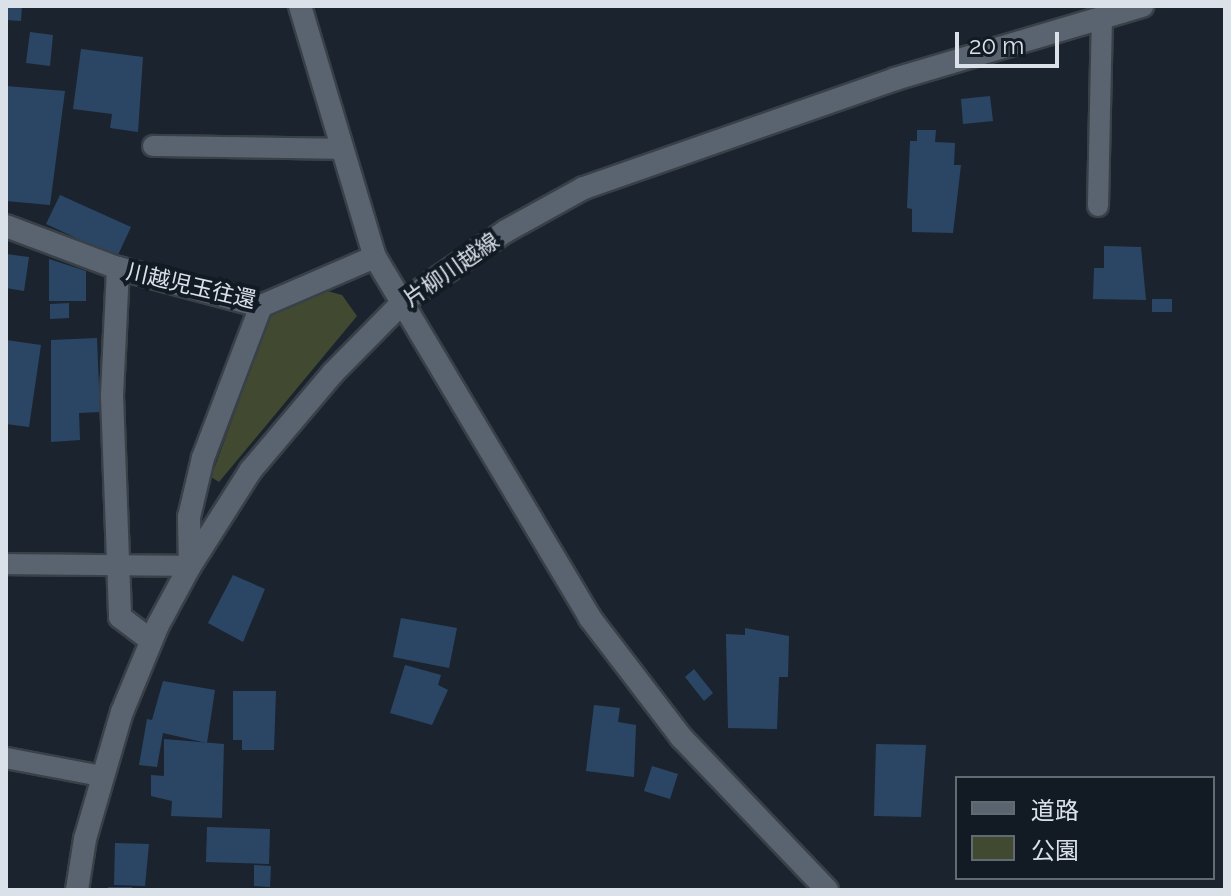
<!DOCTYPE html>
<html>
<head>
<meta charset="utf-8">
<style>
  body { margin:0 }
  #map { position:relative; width:1231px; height:896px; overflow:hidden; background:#1b242e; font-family:Raleway,"Noto Sans JP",sans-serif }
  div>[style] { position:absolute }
  .green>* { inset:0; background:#414931 }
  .building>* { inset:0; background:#2b4665 }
  .roads { filter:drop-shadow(2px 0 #394048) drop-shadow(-2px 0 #394048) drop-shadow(0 2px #394048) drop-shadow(0 -2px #394048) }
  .service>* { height:20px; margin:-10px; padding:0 10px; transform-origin:10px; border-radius:10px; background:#5a6471 }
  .minor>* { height:22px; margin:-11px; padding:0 11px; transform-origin:11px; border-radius:11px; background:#5a6471 }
  .tertiary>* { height:22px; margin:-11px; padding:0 11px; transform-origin:11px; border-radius:11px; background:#5a6471 }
  .secondary>* { height:22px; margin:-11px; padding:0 11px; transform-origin:11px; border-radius:11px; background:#5a6471 }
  span { translate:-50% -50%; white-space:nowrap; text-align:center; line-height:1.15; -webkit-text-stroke:8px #121a24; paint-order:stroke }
  .street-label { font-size:22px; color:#dbe1e8 }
  .frame { position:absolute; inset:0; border:8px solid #dbe1e8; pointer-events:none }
  .legend { position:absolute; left:955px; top:776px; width:260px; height:104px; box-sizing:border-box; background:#121a24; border:2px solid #626a72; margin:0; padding:10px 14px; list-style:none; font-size:24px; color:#dbe1e8 }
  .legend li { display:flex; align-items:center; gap:16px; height:40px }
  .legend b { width:40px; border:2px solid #626a72 }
  .scale { position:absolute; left:955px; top:32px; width:104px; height:36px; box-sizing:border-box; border:4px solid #dbe1e8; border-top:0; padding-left:10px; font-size:24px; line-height:28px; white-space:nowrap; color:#dbe1e8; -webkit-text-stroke:6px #121a24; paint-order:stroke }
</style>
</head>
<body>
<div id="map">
  <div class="green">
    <div style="clip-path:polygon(327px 291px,342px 295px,357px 316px,219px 482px,211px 477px,272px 311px)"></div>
  </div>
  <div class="building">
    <div style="clip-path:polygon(6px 6px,22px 6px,21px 21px,6px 20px)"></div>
    <div style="clip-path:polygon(30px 32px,53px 35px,50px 66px,26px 63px)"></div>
    <div style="clip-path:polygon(81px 49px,143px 57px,138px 132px,110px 128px,112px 114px,73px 109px)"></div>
    <div style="clip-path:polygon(6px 86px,65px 91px,50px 205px,6px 201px)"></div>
    <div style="clip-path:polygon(990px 96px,993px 121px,963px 124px,961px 99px)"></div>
    <div style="clip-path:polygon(917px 130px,936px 130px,935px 142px,955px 143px,954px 165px,961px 165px,953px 233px,912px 232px,912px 209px,907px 208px,910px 141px,917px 141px)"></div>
    <div style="clip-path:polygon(60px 195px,131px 227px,117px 257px,46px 224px)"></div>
    <div style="clip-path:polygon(1104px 246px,1141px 247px,1146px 300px,1093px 299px,1094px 268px,1104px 268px)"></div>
    <div style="clip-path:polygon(6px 254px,29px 257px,24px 291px,6px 288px)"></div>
    <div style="clip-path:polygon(49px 259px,86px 271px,86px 301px,49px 301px)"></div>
    <div style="clip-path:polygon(1152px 299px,1172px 299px,1172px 312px,1152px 312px)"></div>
    <div style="clip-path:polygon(69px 303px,69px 318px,50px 319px,50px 304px)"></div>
    <div style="clip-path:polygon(97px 338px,100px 412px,79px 413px,80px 440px,51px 442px,51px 340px)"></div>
    <div style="clip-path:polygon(6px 340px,41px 345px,29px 427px,6px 424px)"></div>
    <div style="clip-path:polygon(233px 575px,265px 589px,243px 642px,208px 623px)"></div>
    <div style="clip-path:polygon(401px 618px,457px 628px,449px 668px,393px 657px)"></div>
    <div style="clip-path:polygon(745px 628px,789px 636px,788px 677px,779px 677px,777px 729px,728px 728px,726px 634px,745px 635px)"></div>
    <div style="clip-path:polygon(405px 665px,441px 675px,438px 685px,448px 690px,432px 725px,390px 713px)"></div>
    <div style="clip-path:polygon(694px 669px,713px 693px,704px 701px,685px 677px)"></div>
    <div style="clip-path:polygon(163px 681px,215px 690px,207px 743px,163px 733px,157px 767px,139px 765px,147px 719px,152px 720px)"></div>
    <div style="clip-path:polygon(233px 691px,276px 691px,274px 750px,242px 750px,242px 740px,233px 740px)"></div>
    <div style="clip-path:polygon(594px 705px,620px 708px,618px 722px,636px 725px,634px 777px,586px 771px)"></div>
    <div style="clip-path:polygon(164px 739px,224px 744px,222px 818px,171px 816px,172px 801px,151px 796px,151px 775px,164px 776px)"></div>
    <div style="clip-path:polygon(876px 744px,926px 745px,921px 817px,874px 816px)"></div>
    <div style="clip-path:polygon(652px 766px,678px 774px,670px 799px,644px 791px)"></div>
    <div style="clip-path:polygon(207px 827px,270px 829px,269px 864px,206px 862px)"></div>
    <div style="clip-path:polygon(115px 843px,149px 844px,145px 886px,114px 885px)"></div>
    <div style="clip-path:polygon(254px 865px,271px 866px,270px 887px,254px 886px)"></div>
    <div style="clip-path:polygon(108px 887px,132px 887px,132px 890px,108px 890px)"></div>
  </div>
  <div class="roads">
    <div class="service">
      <div style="left:153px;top:146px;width:188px;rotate:0.9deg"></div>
      <div style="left:1098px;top:206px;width:187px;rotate:-88.8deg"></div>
      <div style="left:6px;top:564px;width:184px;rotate:0.6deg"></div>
      <div style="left:6px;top:758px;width:97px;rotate:10.7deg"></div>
    </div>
    <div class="minor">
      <div style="left:6px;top:226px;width:120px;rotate:20.6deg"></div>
      <div style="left:118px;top:268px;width:148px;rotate:14.9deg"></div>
      <div style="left:261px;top:306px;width:124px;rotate:-23.3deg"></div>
      <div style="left:118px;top:268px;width:128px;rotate:92.7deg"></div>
      <div style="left:112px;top:396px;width:221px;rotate:87.9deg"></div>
      <div style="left:120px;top:617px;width:39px;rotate:37deg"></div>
      <div style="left:190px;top:566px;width:49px;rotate:-91.2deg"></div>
      <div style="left:189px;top:517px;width:61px;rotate:-76.7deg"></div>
      <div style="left:203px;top:458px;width:163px;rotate:-69.1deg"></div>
    </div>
    <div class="tertiary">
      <div style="left:300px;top:6px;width:262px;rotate:73.4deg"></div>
      <div style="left:375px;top:257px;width:420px;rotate:59.2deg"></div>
      <div style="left:590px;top:618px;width:150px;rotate:52.6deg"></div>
      <div style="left:681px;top:737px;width:211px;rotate:46.3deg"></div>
    </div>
    <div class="secondary">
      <div style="left:77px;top:890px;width:52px;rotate:-81.1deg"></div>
      <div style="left:85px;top:839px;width:132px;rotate:-73.8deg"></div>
      <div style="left:122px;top:712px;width:94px;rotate:-67.5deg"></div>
      <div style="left:158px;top:625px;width:67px;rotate:-61.5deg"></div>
      <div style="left:190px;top:566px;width:114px;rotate:-57.6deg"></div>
      <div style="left:251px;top:470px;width:127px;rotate:-49.8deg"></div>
      <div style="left:333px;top:373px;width:100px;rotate:-45.4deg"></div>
      <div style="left:403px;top:302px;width:125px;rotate:-34.6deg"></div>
      <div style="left:506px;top:231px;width:89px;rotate:-28.9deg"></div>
      <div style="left:584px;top:188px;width:330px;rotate:-19.3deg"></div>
      <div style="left:895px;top:79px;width:258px;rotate:-16.5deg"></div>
    </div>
  </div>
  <div class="street-label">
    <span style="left:451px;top:270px;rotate:-35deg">片柳川越線</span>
    <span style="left:191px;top:286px;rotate:13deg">川越児玉往還</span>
  </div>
  <div class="frame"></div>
  <ul class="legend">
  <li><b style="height:10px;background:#5a6471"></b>道路</li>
  <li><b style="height:22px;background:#414931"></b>公園</li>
  </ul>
  <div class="scale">20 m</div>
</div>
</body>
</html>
